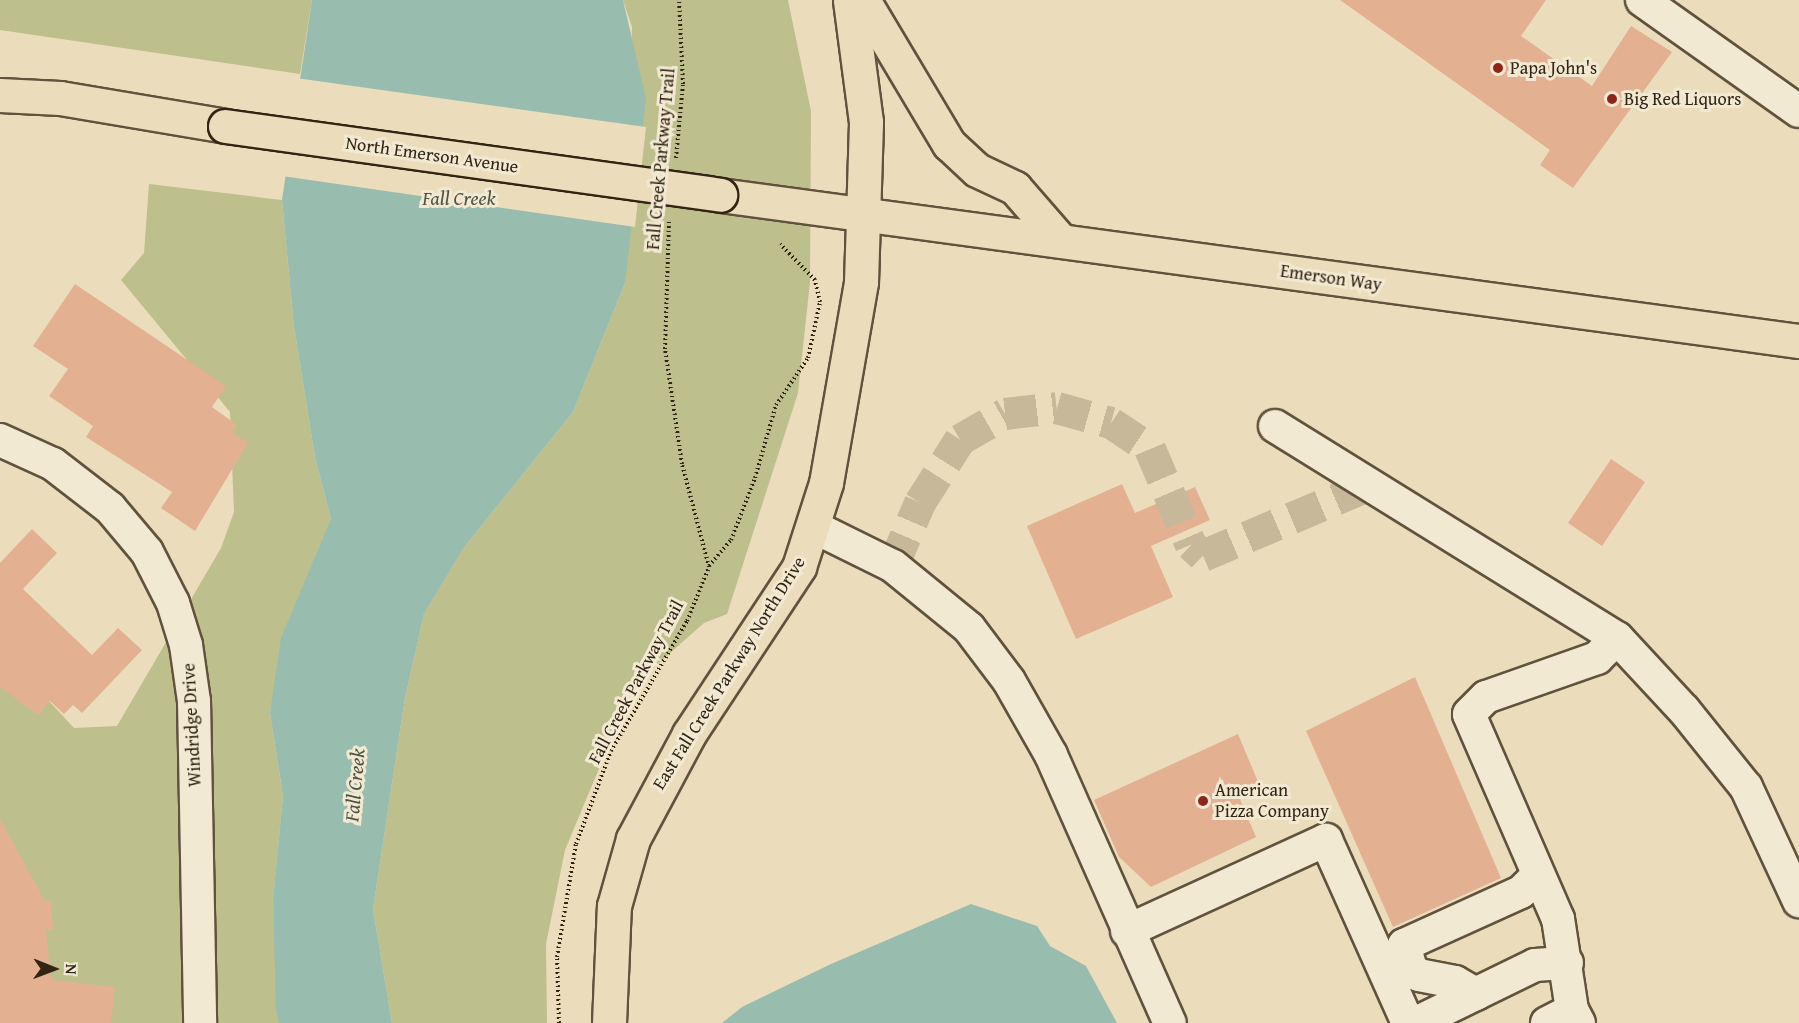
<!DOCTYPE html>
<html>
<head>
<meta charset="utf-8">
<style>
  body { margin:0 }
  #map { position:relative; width:1799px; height:1023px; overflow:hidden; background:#ebddbb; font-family:"Gentium Book Plus",serif }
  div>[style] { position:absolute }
  .green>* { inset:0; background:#bdbf8c }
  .water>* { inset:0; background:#98bcae }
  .pier>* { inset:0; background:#ebddbb }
  .building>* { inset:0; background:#e3b192 }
  .minor-tunnel>* { height:32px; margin-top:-16px; transform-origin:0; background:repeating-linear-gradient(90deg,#c6b899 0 32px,transparent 0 48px) }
  .path>* { height:4px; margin-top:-2px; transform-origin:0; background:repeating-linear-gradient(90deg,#322413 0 1.5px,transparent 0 4.5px) }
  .roads { filter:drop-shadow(2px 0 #60523d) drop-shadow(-2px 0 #60523d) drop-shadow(0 2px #60523d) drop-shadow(0 -2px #60523d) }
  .minor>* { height:32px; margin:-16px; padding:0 16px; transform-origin:16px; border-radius:16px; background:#f2e9d3 }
  .major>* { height:33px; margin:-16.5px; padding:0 16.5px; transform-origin:16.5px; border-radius:16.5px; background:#ebddbb }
  .bridges { filter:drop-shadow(2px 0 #322413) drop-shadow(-2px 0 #322413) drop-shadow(0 2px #322413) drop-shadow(0 -2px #322413) }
  .major-bridge>* { height:33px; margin:-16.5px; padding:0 16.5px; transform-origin:16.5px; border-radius:16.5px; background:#ebddbb }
  .dots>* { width:16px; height:16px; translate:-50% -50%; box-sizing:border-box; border:3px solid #f2e9d3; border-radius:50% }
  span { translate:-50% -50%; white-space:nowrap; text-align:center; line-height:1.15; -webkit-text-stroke:6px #f2e9d3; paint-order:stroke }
  .poi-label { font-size:18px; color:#322413 }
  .left { translate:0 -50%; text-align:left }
  .street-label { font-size:18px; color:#322413 }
  .water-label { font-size:20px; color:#515242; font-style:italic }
  .north { position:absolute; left:24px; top:939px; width:60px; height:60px; -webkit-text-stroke:4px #f2e9d3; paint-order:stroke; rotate:91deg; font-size:16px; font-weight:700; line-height:24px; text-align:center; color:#322413 }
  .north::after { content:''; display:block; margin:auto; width:21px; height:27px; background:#322413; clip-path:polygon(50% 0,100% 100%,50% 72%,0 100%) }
</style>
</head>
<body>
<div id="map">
  <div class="green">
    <div style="clip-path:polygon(0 0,312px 0,300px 74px,0 30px)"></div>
    <div style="clip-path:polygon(623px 0,788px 0,811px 111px,810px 282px,798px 393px,727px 614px,704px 623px,634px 685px,565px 850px,546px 944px,547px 1023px,392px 1023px,373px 909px,405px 698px,424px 614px,465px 546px,573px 412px,625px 283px,632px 27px)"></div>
    <div style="clip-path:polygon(149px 184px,282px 200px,294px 327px,315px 457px,331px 519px,270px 713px,283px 796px,273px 900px,279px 1023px,0 1023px,0 648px,74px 728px,117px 726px,221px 548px,234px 512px,230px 412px,121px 280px,144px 253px)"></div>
  </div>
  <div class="water">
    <div style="clip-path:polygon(312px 0,623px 0,646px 99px,625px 283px,573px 412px,465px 546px,424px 614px,405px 698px,373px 909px,392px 1023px,279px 1023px,276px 1009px,273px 899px,283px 796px,270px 713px,281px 638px,331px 519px,315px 457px,294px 327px,282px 200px)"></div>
    <div style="clip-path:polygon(971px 904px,1037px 926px,1050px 946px,1086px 966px,1117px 1023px,722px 1023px,742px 1007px,831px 964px)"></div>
  </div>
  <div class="pier">
    <div style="clip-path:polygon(296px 78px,646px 127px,635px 227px,282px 176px)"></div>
  </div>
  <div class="building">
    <div style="clip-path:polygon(1340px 0,1546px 0,1521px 36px,1592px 86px,1631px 26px,1672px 52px,1573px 188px,1540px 165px,1550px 150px)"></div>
    <div style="clip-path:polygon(75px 284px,226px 386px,212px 407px,237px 425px,232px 432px,248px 443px,195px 531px,161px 508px,172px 492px,86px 437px,93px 426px,49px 396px,68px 369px,33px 346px)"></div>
    <div style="clip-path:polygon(1611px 459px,1645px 482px,1602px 546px,1568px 523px)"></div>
    <div style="clip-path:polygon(1122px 484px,1135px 513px,1195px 487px,1210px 520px,1151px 546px,1173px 597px,1076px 639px,1027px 526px)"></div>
    <div style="clip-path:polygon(32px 529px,57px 553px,23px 589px,92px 655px,118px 628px,142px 650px,82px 713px,73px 705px,64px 714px,50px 701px,38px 715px,0 687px,0 563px)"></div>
    <div style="clip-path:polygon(1415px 677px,1501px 878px,1393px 927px,1306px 731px)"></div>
    <div style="clip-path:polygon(1238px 734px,1261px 789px,1239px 797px,1256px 837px,1151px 887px,1119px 857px,1094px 800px)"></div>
    <div style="clip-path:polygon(0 819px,45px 901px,51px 901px,53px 930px,46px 930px,51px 980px,115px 987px,111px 1023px,0 1023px)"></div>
  </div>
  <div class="minor-tunnel">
    <div style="left:893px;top:566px;width:69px;rotate:-66.8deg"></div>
    <div style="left:920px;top:503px;width:75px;rotate:-57.6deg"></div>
    <div style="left:960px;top:440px;width:52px;rotate:-30deg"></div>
    <div style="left:1005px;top:414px;width:52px;rotate:-6.6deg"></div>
    <div style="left:1057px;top:408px;width:56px;rotate:15.5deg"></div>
    <div style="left:1111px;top:423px;width:47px;rotate:33.7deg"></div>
    <div style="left:1150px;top:449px;width:104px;rotate:66.9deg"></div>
    <div style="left:1191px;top:545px;width:16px;rotate:43deg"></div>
    <div style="left:1203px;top:556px;width:181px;rotate:-23deg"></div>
  </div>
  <div class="path">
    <div style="left:676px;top:158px;width:74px;rotate:-84.6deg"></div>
    <div style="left:683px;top:84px;width:84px;rotate:-92.7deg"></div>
    <div style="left:709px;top:566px;width:34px;rotate:-50deg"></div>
    <div style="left:731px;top:540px;width:66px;rotate:-68.8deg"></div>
    <div style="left:755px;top:478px;width:76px;rotate:-74deg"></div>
    <div style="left:776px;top:405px;width:57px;rotate:-55.8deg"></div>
    <div style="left:808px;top:358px;width:57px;rotate:-77.9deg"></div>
    <div style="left:820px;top:302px;width:23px;rotate:-103deg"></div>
    <div style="left:815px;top:280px;width:50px;rotate:-134.2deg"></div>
    <div style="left:559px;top:1023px;width:66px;rotate:-91.7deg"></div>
    <div style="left:557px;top:957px;width:115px;rotate:-80.5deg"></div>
    <div style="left:576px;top:844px;width:99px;rotate:-69.4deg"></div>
    <div style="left:611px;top:751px;width:151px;rotate:-59.7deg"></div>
    <div style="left:687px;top:621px;width:58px;rotate:-67.8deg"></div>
    <div style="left:709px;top:567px;width:106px;rotate:-104.7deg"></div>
    <div style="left:682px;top:464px;width:116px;rotate:-98.4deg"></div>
    <div style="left:665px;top:349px;width:130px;rotate:-88.2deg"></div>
  </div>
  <div class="roads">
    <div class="minor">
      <div style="left:1642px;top:0;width:192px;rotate:35.3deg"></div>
      <div style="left:1275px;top:426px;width:402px;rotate:31.8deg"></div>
      <div style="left:1617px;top:638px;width:98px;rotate:47.1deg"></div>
      <div style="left:1684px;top:710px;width:99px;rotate:51.2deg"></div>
      <div style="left:1746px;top:787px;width:126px;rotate:65.1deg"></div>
      <div style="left:0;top:440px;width:58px;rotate:24.4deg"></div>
      <div style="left:53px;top:464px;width:72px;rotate:37.7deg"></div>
      <div style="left:110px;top:508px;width:57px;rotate:49.9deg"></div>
      <div style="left:147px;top:552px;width:57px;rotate:63deg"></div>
      <div style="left:173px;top:603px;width:44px;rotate:72.8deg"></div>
      <div style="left:186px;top:645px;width:57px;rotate:81.9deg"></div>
      <div style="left:194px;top:701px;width:322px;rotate:88.9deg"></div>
      <div style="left:814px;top:527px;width:88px;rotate:26.3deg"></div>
      <div style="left:893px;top:566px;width:98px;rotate:39.2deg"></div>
      <div style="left:969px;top:628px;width:66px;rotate:53deg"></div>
      <div style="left:1009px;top:681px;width:85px;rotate:60.4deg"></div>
      <div style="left:1051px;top:755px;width:293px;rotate:66.1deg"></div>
      <div style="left:1127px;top:931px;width:219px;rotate:-24.6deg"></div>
      <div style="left:1326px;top:840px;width:201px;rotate:65.9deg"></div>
      <div style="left:1476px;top:994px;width:24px;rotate:-150deg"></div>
      <div style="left:1455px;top:982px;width:37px;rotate:-169deg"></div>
      <div style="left:1419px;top:975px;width:10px;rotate:-143deg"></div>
      <div style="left:1411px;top:969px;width:25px;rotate:-106deg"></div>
      <div style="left:1404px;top:945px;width:128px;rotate:-24.4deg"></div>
      <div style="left:1521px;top:892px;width:24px;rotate:-45deg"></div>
      <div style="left:1416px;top:1023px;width:132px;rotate:-26deg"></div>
      <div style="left:1535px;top:965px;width:32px;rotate:-4deg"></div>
      <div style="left:1547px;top:1023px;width:28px;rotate:-27deg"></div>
      <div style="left:1579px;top:1023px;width:15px;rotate:-118deg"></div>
      <div style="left:1572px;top:1010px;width:92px;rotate:-98.7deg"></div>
      <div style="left:1558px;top:919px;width:223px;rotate:-113.5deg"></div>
      <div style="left:1469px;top:714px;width:24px;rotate:-45deg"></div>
      <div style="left:1486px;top:697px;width:118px;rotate:-19.4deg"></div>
      <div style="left:1597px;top:658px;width:28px;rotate:-45deg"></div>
    </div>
    <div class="major">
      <div style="left:863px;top:0;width:168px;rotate:59.2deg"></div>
      <div style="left:949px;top:144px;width:38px;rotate:43deg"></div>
      <div style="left:977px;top:170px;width:42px;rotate:25.3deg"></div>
      <div style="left:1015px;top:188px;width:70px;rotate:49deg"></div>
      <div style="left:0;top:95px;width:60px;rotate:2.9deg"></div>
      <div style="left:60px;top:98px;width:167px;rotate:9.6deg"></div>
      <div style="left:720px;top:195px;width:1089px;rotate:7.71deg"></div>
      <div style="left:609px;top:1023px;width:117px;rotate:-87.6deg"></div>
      <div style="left:614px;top:906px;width:70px;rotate:-74.2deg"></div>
      <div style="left:633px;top:839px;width:119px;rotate:-61.9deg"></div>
      <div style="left:689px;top:734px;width:200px;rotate:-56.6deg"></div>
      <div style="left:799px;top:567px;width:88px;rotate:-72.2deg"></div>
      <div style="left:826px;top:483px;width:204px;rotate:-80.1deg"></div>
      <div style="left:861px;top:282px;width:160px;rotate:-88.2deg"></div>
      <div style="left:866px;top:122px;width:123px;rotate:-97.5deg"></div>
    </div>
  </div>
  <div class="bridges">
    <div class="major-bridge">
      <div style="left:225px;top:126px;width:500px;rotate:7.9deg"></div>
    </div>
  </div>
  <div class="dots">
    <div style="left:1498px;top:68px;background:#8f2418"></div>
    <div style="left:1612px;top:99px;background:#8f2418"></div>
    <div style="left:1203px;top:801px;background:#8f2418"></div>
  </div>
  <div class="poi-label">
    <span class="left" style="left:1510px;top:68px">Papa John's</span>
    <span class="left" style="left:1624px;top:99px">Big Red Liquors</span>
    <span class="left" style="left:1215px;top:801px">American<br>Pizza Company</span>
  </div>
  <div class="street-label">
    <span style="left:432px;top:155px;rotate:8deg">North Emerson Avenue</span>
    <span style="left:661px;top:159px;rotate:-85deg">Fall Creek Parkway Trail</span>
    <span style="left:1331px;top:278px;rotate:8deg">Emerson Way</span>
    <span style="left:729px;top:673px;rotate:-58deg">East Fall Creek Parkway North Drive</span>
    <span style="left:636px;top:682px;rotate:-62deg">Fall Creek Parkway Trail</span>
    <span style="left:192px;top:725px;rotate:-93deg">Windridge Drive</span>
  </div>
  <div class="water-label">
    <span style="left:459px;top:197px">Fall Creek</span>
    <span style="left:354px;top:785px;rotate:-85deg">Fall Creek</span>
  </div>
  <div class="north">N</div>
</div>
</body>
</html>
